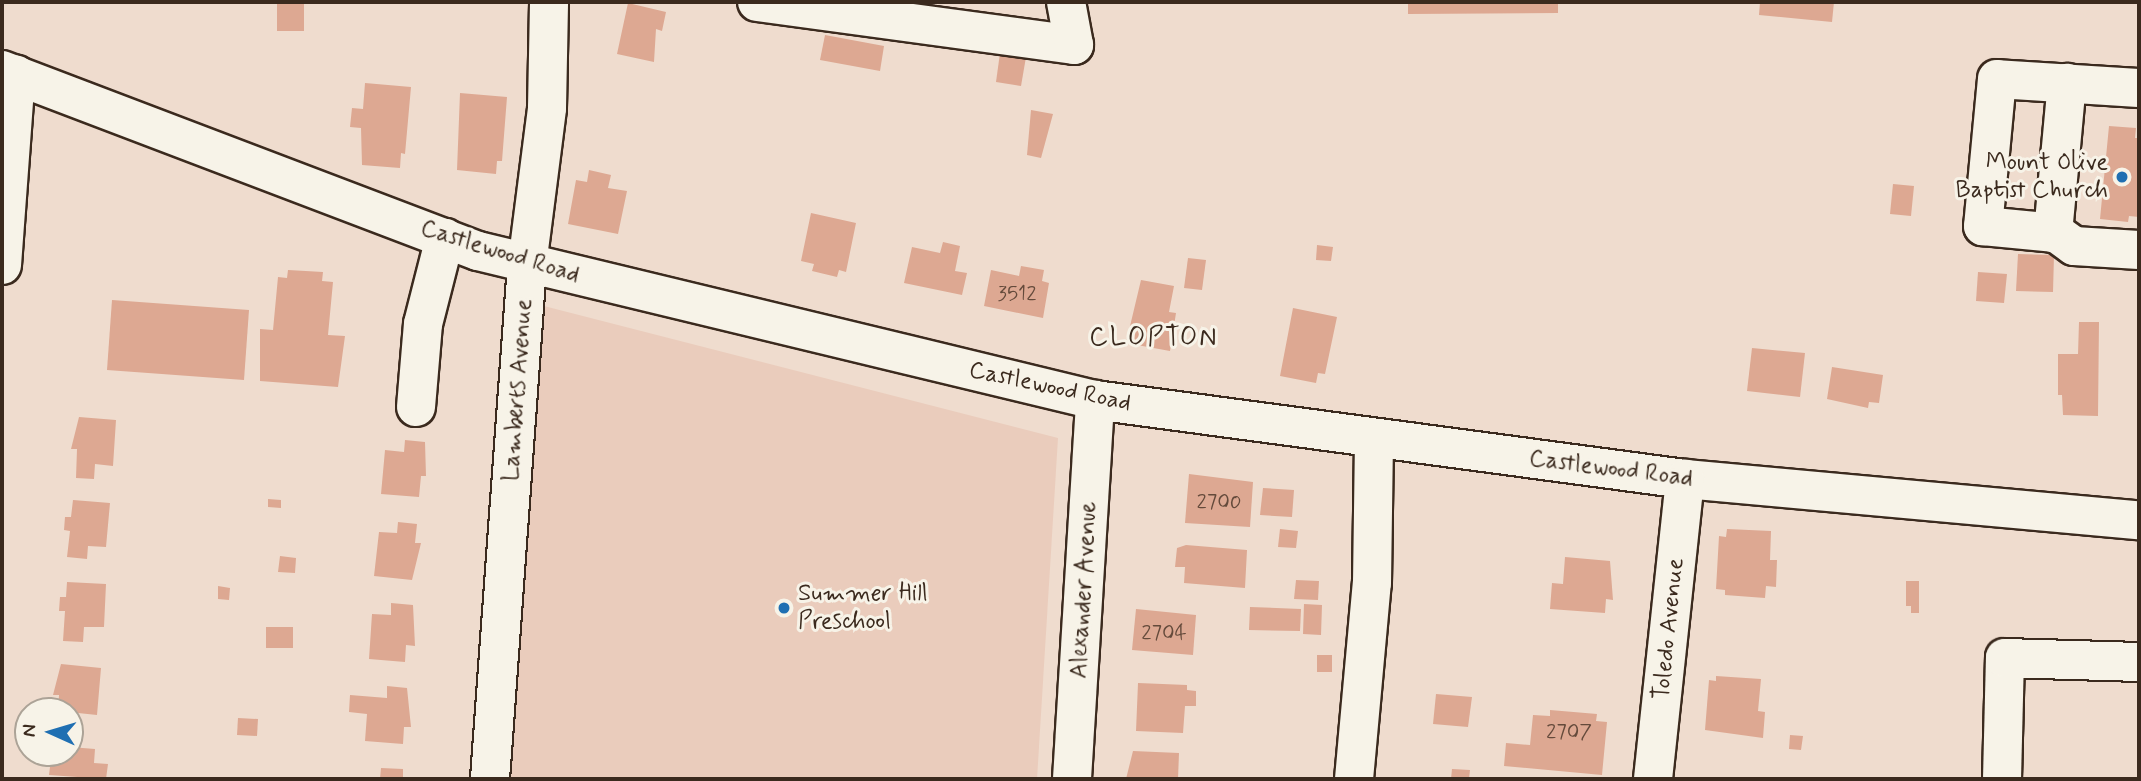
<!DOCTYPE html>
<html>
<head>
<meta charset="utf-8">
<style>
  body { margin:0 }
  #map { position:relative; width:2141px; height:781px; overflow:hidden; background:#efdcce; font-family:Mynerve,sans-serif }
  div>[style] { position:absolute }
  .built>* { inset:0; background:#eaccbc }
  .building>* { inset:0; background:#dda892 }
  .roads { filter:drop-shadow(2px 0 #3b2a1e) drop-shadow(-2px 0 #3b2a1e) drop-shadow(0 2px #3b2a1e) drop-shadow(0 -2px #3b2a1e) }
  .minor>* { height:38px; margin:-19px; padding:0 19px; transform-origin:19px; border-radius:19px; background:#f7f3e8 }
  .dots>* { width:19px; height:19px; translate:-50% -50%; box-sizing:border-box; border:4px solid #f7f3e8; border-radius:50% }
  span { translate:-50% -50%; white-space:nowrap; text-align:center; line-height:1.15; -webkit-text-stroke:6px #f7f3e8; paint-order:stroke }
  .number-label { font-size:21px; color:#644a3b }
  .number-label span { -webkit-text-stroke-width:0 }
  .poi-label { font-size:24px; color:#3b2a1e }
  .right { translate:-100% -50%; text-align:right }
  .left { translate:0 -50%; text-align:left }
  .street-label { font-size:24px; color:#3b2a1e }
  .neighbourhood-label { font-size:26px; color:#3b2a1e; letter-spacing:2px }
  .frame { position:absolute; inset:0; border:4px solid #3b2a1e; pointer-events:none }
  .north { position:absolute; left:14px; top:697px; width:70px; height:70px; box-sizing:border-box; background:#f7f3e8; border:2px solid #aca397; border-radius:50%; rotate:274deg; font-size:19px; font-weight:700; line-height:28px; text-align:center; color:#3b2a1e }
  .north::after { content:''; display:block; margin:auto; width:24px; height:32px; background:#1f6fb2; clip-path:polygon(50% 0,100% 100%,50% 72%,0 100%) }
</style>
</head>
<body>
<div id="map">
  <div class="built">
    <div style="clip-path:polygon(540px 305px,1058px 438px,1037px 779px,511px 779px)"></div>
  </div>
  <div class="building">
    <div style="clip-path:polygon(277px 2px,304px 2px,304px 31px,277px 31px)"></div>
    <div style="clip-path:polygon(1408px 2px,1558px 2px,1558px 13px,1408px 14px)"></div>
    <div style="clip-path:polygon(1760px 2px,1834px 2px,1832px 22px,1759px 15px)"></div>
    <div style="clip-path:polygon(628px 3px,666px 12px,662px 31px,656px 29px,654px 62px,617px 54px)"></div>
    <div style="clip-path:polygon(825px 35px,884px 46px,880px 71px,820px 60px)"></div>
    <div style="clip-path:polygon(1000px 53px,1026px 57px,1021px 86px,996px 82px)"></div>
    <div style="clip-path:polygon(365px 83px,411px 87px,405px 154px,401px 153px,400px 168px,362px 165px,361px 128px,350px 127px,352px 108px,363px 109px)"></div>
    <div style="clip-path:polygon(460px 93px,507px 97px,502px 161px,497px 161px,496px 174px,457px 170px)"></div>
    <div style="clip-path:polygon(1031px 110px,1053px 114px,1041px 158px,1027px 155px)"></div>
    <div style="clip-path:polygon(2109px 126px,2136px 128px,2135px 138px,2139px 138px,2139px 217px,2129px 216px,2128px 222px,2100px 219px)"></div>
    <div style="clip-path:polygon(589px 170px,611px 175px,608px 188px,627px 191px,618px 234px,568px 224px,576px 180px,587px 182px)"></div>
    <div style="clip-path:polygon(1893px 184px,1914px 186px,1911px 216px,1890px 214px)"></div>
    <div style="clip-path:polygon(811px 213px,856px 223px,846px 272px,839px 270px,837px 277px,812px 271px,814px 264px,801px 261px)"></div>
    <div style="clip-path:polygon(943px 242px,960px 246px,955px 271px,967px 273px,962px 295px,904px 283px,912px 247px,940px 253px)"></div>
    <div style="clip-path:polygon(1317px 245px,1333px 247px,1331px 261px,1316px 260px)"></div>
    <div style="clip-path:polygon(2018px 254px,2054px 255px,2053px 292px,2016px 291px)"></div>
    <div style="clip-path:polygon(1188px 258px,1206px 260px,1202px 290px,1184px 288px)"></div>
    <div style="clip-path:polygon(1021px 266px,1044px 270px,1042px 281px,1049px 283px,1043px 318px,984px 306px,991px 270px,1019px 276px)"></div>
    <div style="clip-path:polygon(288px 270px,323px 272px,322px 281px,333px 282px,328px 335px,345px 336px,338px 387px,260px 381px,260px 329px,273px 330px,278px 277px,287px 278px)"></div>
    <div style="clip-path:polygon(1978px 272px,2007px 274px,2004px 303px,1976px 301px)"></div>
    <div style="clip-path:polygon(1141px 280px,1174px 286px,1169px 312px,1176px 313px,1170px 351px,1126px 343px)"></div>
    <div style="clip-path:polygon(112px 300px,249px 310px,244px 380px,107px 370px)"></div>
    <div style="clip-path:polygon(1293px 308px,1337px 317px,1325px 374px,1318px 373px,1316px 383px,1280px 376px)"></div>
    <div style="clip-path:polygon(2079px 322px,2099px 322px,2098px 416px,2063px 415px,2062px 395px,2058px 395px,2058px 354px,2078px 354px)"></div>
    <div style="clip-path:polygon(1752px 348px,1805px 353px,1800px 397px,1747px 391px)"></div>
    <div style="clip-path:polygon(1832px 367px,1883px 375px,1879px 403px,1869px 402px,1868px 408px,1827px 399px)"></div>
    <div style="clip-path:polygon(79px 417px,116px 420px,113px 466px,95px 464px,94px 479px,76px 478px,77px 449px,71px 449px)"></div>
    <div style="clip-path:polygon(405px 440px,425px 442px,426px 476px,421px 476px,419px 497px,381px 494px,385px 450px,404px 452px)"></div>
    <div style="clip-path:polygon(1189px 474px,1253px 482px,1250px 527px,1185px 523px)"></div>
    <div style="clip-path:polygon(1263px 488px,1294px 490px,1292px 517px,1260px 515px)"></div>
    <div style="clip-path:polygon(268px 499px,281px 500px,281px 508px,268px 507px)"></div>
    <div style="clip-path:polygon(73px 500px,110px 503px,106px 547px,88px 546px,87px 559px,67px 557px,70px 531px,64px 530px,65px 517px,71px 517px)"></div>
    <div style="clip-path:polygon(398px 522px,417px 524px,415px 543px,421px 543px,412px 580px,374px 576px,379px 532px,397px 533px)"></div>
    <div style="clip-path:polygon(1280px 529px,1298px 531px,1296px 548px,1278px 547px)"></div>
    <div style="clip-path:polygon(1727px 529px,1771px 531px,1770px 560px,1777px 560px,1776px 587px,1766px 586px,1765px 598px,1725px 595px,1725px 590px,1716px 589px,1719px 536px,1726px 537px)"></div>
    <div style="clip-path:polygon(1186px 545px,1247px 550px,1245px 588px,1184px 583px,1185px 567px,1175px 567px,1177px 548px)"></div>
    <div style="clip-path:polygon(280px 556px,296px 558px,295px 573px,278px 572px)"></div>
    <div style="clip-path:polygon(1565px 557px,1610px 561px,1613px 600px,1606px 599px,1605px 613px,1550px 609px,1552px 583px,1563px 584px)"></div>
    <div style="clip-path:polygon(1296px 580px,1319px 581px,1318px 600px,1294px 599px)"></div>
    <div style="clip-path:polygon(1906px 581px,1919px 581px,1919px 613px,1911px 613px,1911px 606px,1906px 606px)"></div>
    <div style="clip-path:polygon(67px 582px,106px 584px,104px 627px,84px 627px,83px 642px,63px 641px,65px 611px,59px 611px,60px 597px,66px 597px)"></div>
    <div style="clip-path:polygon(218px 586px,230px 588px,229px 600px,218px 599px)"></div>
    <div style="clip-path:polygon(391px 603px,413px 605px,415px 646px,406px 645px,405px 662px,369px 659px,372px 614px,391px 615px)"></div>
    <div style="clip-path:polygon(1304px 604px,1322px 605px,1321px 635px,1303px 634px)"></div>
    <div style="clip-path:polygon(1250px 607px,1301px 609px,1300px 631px,1249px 630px)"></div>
    <div style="clip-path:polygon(1136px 609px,1196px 615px,1193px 655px,1132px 650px)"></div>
    <div style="clip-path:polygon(266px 627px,293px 627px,293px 648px,266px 648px)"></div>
    <div style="clip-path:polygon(1317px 655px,1332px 655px,1332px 672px,1317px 672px)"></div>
    <div style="clip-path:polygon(61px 664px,101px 668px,97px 715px,78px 713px,76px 725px,70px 725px,70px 711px,58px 711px,59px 695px,53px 695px)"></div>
    <div style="clip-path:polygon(1716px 676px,1761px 679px,1758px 711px,1765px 712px,1763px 738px,1705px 730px,1709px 680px,1716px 681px)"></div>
    <div style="clip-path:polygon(1138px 683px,1187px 685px,1187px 690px,1196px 691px,1196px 706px,1185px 706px,1183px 733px,1136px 731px)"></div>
    <div style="clip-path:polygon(387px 686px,407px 688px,411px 727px,404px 727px,403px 744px,365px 741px,367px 714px,349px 712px,350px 695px,387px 698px)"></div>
    <div style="clip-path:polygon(1436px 694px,1472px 697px,1468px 727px,1433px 724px)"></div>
    <div style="clip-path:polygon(1550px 710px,1597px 714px,1596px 721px,1607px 722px,1602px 775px,1504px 766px,1506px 743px,1530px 745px,1533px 715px,1550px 716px)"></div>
    <div style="clip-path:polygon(238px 718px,258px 719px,257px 736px,237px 735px)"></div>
    <div style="clip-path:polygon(1790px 735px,1803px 736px,1801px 750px,1789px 749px)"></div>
    <div style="clip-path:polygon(70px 747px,95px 749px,94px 763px,108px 764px,106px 779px,49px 775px,51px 759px,57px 760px,57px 753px,70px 753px)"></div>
    <div style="clip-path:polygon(1133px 751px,1179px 753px,1178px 779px,1126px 779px)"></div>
    <div style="clip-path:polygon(381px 768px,403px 769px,403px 779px,380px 779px)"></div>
    <div style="clip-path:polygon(1452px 769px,1470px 770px,1469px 779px,1451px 779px)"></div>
  </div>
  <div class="roads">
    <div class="minor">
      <div style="left:757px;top:2px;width:320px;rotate:7.7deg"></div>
      <div style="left:1074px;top:45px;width:44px;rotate:-100.5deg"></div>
      <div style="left:2px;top:70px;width:509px;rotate:20.82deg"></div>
      <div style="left:478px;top:251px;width:635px;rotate:13.58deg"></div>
      <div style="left:1095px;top:400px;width:595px;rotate:7.63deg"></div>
      <div style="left:1685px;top:479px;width:456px;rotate:5.2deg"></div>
      <div style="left:2139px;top:88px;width:142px;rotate:-176.4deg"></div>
      <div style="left:1997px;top:79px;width:148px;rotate:95.4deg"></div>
      <div style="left:1983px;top:226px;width:73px;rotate:5.5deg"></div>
      <div style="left:2056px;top:233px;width:22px;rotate:36deg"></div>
      <div style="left:2074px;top:246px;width:65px;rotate:3.5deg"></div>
      <div style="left:2053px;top:233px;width:151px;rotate:-84.7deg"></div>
      <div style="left:2px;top:265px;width:191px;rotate:-85.8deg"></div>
      <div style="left:416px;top:407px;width:83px;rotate:-85.2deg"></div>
      <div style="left:423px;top:324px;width:89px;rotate:-75.7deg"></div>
      <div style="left:490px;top:779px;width:515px;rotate:-85.88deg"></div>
      <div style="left:527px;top:265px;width:158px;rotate:-82.7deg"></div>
      <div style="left:547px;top:108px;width:106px;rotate:-88.9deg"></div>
      <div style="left:1072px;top:779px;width:380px;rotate:-86.5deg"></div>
      <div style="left:1354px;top:779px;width:197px;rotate:-84.8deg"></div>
      <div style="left:1372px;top:583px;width:145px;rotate:-89.2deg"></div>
      <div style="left:1653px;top:779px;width:302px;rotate:-83.9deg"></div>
      <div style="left:2002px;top:779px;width:121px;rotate:-88.6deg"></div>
      <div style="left:2005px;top:658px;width:134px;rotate:1.7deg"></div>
    </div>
  </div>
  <div class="dots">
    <div style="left:2122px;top:177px;background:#1f6fb2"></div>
    <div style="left:784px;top:608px;background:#1f6fb2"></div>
  </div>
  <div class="number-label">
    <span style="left:1017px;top:294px">3512</span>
    <span style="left:1219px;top:502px">2700</span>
    <span style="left:1164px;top:633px">2704</span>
    <span style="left:1569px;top:732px">2707</span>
  </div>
  <div class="poi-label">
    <span class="right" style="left:2108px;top:177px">Mount Olive<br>Baptist Church</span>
    <span class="left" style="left:798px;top:608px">Summer Hill<br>Preschool</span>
  </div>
  <div class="street-label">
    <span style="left:500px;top:252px;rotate:17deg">Castlewood Road</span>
    <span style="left:1050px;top:387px;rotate:12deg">Castlewood Road</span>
    <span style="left:518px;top:390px;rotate:-86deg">Lamberts Avenue</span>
    <span style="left:1611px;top:469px;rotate:7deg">Castlewood Road</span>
    <span style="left:1084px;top:590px;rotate:-87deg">Alexander Avenue</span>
    <span style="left:1669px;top:629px;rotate:-84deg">Toledo Avenue</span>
  </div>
  <div class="neighbourhood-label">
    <span style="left:1154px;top:339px">CLOPTON</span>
  </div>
  <div class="frame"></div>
  <div class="north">N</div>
</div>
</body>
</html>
